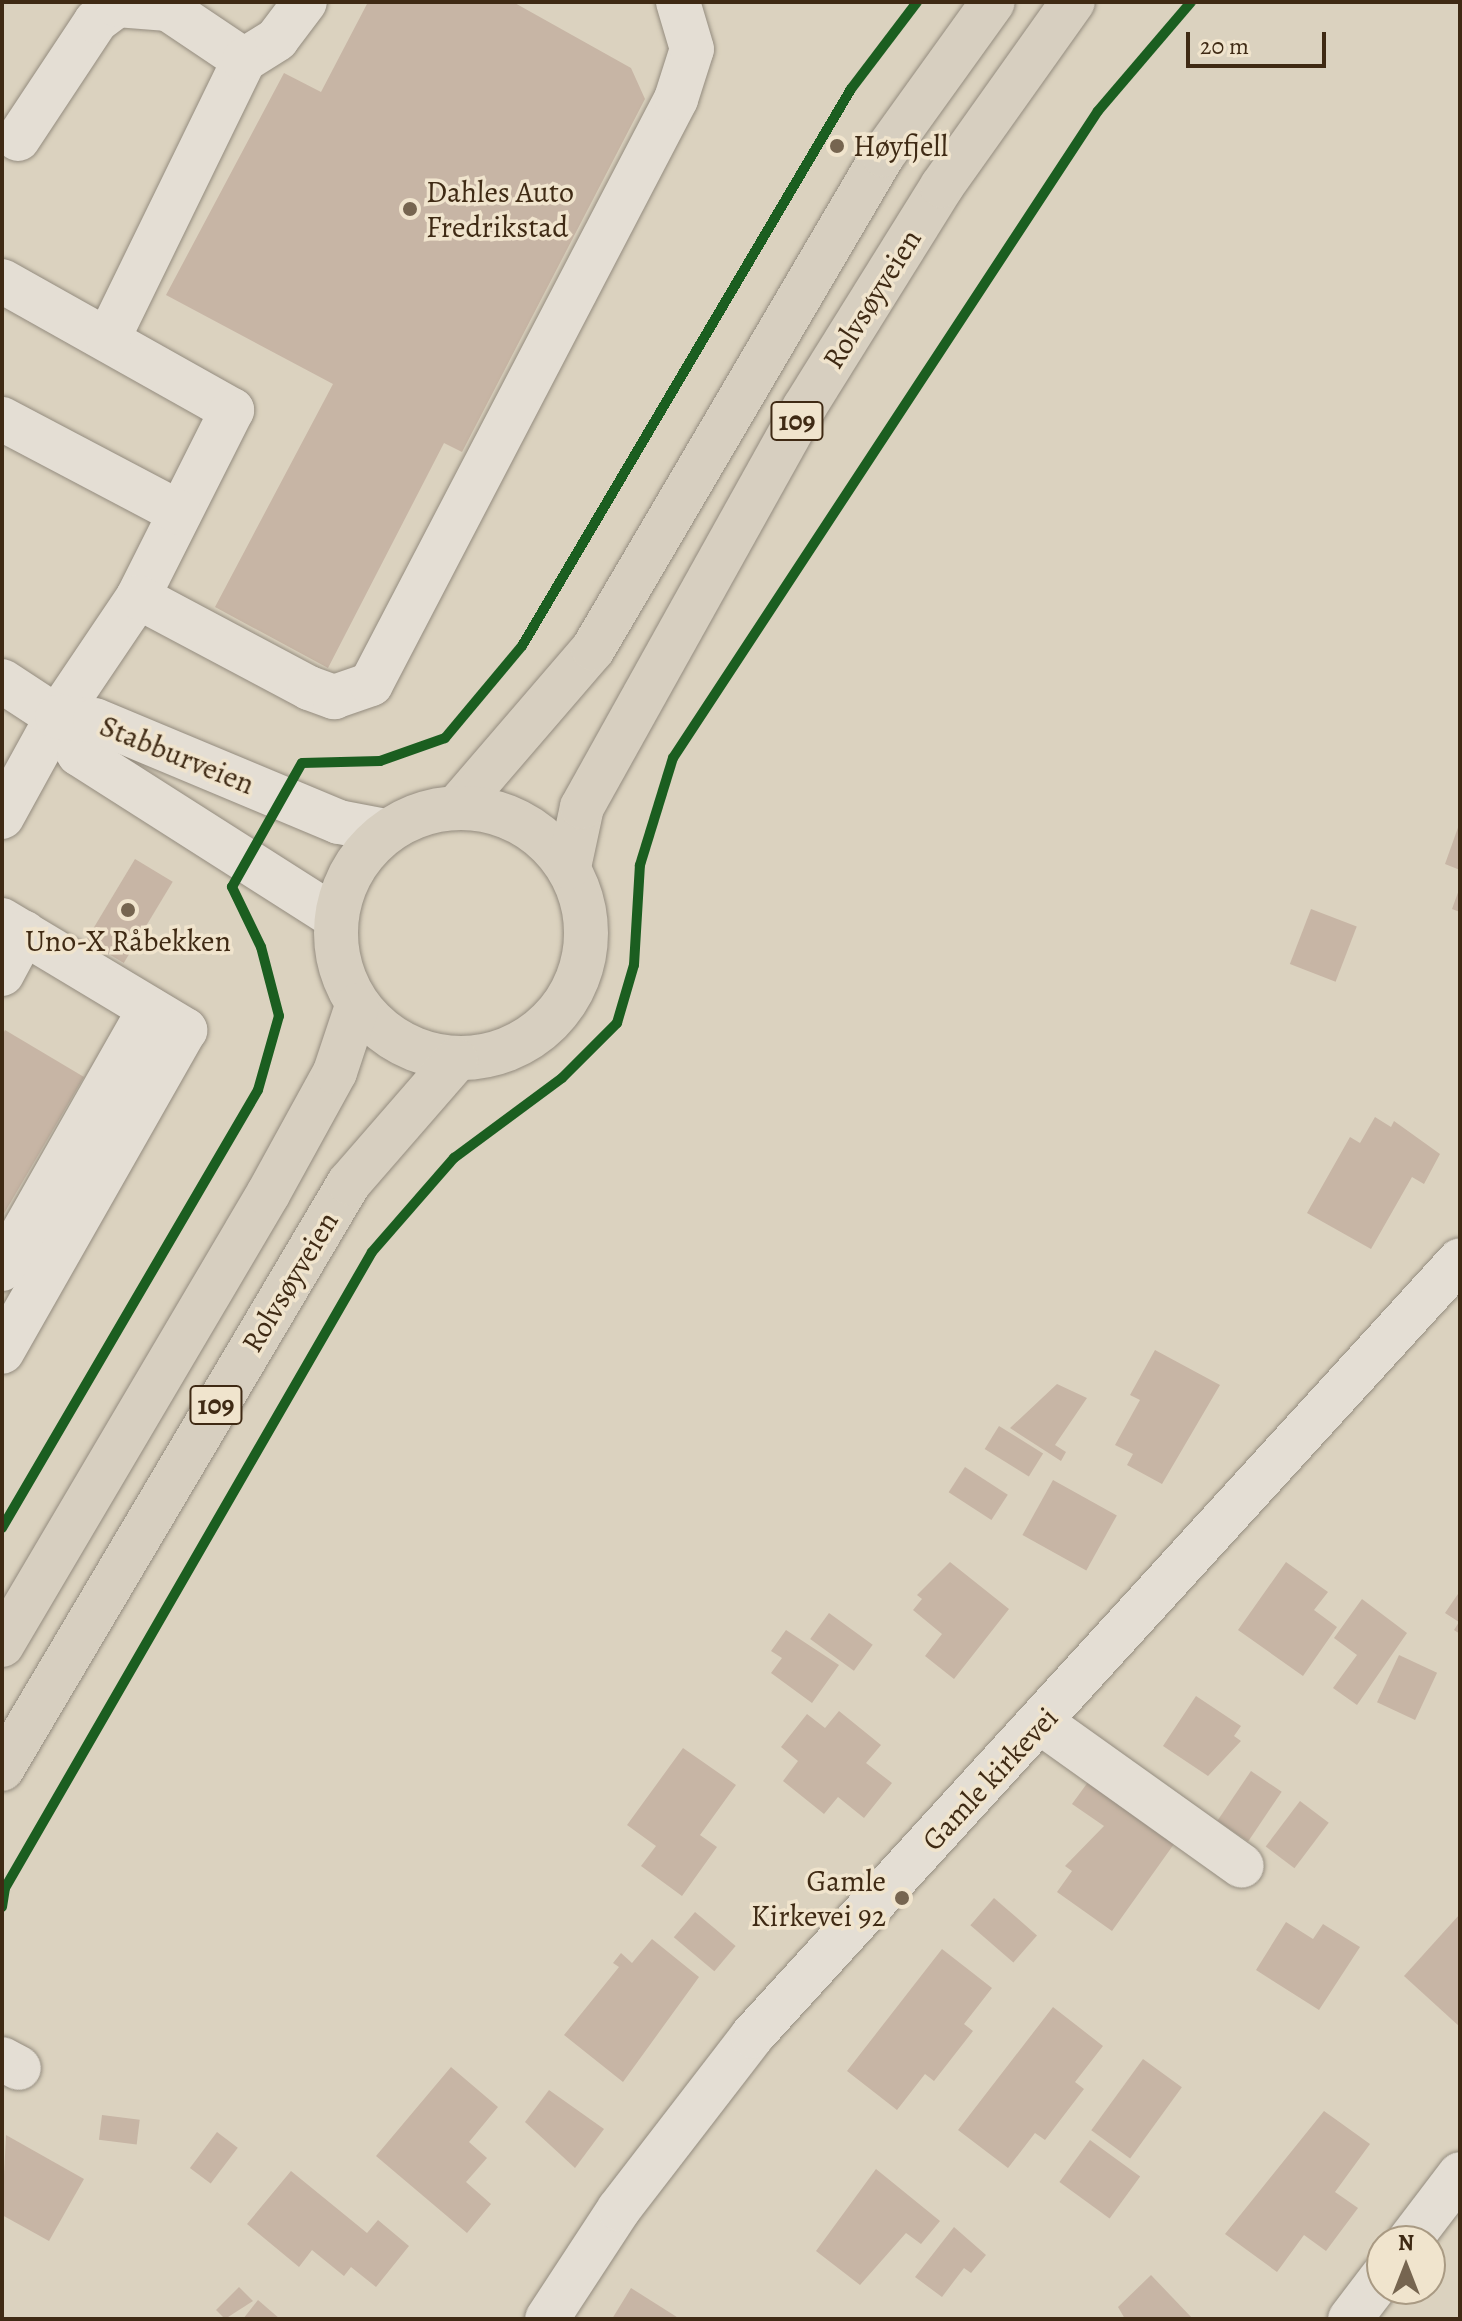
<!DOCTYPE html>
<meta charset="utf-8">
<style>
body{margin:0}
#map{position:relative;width:1462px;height:2321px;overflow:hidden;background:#dbd2bf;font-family:Alegreya,serif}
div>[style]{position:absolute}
.building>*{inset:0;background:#c7b5a5;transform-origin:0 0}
.roads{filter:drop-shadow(0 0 2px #948c7f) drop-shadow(0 0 2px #948c7f)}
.minor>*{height:44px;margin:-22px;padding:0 22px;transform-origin:22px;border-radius:22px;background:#e4ded4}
.major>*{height:44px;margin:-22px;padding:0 22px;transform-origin:22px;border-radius:22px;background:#d7cfc0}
.major>.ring{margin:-22px;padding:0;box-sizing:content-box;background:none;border:44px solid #d7cfc0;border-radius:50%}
.cycleway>*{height:10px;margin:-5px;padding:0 5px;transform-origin:5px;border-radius:5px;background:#1b5e20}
.dots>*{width:22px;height:22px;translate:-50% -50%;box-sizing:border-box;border:4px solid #f0e4cd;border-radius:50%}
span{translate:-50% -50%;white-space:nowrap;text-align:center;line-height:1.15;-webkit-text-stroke:7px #f0e4cd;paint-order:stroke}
.shield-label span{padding:2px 6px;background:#f0e4cd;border:2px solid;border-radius:6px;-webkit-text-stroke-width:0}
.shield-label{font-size:28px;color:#3f2a14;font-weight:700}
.poi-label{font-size:30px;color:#3f2a14}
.left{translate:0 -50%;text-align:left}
.right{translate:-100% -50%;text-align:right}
.street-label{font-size:30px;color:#3f2a14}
.frame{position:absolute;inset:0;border:4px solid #3f2a14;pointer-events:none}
.north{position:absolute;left:1366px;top:2225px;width:80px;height:80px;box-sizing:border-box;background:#f0e4cd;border:2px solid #a99a83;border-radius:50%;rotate:0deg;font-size:22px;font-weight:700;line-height:32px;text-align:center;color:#3f2a14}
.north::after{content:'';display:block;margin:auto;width:28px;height:36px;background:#766550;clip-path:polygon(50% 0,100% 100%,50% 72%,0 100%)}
.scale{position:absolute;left:1186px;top:32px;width:140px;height:36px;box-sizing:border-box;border:4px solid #3f2a14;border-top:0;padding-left:10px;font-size:24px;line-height:28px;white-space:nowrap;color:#3f2a14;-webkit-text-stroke:6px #f0e4cd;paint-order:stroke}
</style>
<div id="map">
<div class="building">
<div style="clip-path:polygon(368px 2px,513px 2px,631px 68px,645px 99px,462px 452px,444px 443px,328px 668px,215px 607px,333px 384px,166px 295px,284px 73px,321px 92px)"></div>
<div style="clip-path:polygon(1460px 822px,1460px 870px,1445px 864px)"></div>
<div style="left:135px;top:859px;width:44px;height:95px;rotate:31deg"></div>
<div style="clip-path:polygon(1460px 887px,1460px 912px,1452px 909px)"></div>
<div style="left:1311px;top:909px;width:49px;height:59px;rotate:21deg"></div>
<div style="clip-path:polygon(5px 1030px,84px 1077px,2px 1217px,2px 1036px)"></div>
<div style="clip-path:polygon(1375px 1117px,1391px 1127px,1394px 1121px,1440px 1154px,1424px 1184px,1412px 1177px,1371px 1249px,1307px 1213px,1350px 1137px,1360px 1143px)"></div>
<div style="clip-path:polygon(1155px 1350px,1220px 1385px,1162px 1484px,1127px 1465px,1133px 1454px,1115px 1445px,1140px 1400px,1130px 1395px)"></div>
<div style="clip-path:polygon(1057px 1384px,1087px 1398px,1055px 1445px,1066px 1452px,1061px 1461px,1010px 1428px)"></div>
<div style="left:999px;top:1426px;width:52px;height:27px;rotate:32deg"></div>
<div style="left:965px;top:1467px;width:51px;height:30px;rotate:33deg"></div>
<div style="left:1053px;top:1480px;width:73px;height:63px;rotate:29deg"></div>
<div style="clip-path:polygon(950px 1562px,1009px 1609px,954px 1679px,925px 1656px,942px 1634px,913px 1610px,922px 1599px,917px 1595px)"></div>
<div style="clip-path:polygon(1286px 1562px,1328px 1592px,1314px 1610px,1337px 1627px,1303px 1676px,1238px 1630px)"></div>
<div style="clip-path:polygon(1460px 1591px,1460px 1634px,1454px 1630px,1459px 1622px,1445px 1613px)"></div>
<div style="clip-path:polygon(1362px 1599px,1407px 1633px,1357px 1705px,1333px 1688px,1357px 1655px,1334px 1638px)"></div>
<div style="left:829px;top:1613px;width:54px;height:32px;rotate:36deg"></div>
<div style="clip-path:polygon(786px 1630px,839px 1665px,812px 1703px,771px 1673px,782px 1658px,771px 1651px)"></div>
<div style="left:1399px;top:1655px;width:42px;height:52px;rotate:25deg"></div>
<div style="clip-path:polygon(1196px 1696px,1241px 1726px,1234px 1736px,1241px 1741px,1208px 1776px,1163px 1746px)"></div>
<div style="clip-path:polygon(839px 1711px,881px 1745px,866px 1763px,892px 1783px,864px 1818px,838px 1797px,824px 1814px,783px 1781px,798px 1761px,781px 1747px,807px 1714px,825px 1728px)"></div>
<div style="clip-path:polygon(683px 1748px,736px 1785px,700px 1835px,717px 1847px,682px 1896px,641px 1866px,656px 1846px,627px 1825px)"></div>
<div style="left:1251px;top:1771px;width:37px;height:60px;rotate:34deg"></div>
<div style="clip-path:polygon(1091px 1778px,1174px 1844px,1112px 1931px,1057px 1892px,1072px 1871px,1065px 1866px,1104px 1826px,1072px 1804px)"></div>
<div style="left:1300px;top:1801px;width:36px;height:57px;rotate:37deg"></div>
<div style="left:994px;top:1898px;width:57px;height:36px;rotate:41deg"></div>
<div style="left:695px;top:1912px;width:53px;height:33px;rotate:40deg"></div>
<div style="clip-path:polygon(1460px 1914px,1460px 2027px,1404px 1976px)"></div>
<div style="clip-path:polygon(1286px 1922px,1313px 1939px,1323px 1924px,1360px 1947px,1319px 2010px,1256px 1970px)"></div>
<div style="clip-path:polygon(652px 1939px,699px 1977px,623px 2082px,564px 2035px,619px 1967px,613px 1963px,621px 1953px,632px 1963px)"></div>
<div style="clip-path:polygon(942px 1949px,992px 1988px,964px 2024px,973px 2031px,934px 2081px,925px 2074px,897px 2110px,847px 2071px)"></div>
<div style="clip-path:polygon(1053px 2007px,1103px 2046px,1075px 2082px,1084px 2089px,1045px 2140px,1035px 2133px,1008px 2168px,958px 2130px)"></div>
<div style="left:1143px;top:2059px;width:48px;height:88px;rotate:36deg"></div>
<div style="clip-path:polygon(451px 2067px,498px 2107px,469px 2142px,487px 2158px,466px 2182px,491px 2204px,467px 2233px,376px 2156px)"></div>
<div style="clip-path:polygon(549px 2090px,604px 2129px,575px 2168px,525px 2122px)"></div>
<div style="clip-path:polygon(1324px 2111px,1370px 2144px,1335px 2192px,1358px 2208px,1326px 2251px,1304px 2235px,1277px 2272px,1225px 2234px)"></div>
<div style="left:102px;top:2115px;width:38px;height:25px;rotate:7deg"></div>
<div style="left:217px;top:2132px;width:26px;height:45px;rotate:37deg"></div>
<div style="clip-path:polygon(6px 2135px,84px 2179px,49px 2241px,2px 2215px)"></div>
<div style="left:1090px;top:2140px;width:62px;height:52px;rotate:36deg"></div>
<div style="clip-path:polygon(876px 2169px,940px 2221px,921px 2244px,906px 2233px,860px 2285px,816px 2251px)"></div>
<div style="clip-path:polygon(291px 2171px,367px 2233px,378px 2220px,409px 2246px,376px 2287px,351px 2267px,344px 2276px,312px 2250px,299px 2267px,247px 2224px)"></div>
<div style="clip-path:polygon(954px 2227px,986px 2255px,971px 2273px,964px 2268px,942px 2297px,915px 2277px)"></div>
<div style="clip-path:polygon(1151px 2275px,1193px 2319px,1125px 2319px,1118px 2307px)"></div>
<div style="clip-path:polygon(239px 2287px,253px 2301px,225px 2319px,216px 2310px)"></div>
<div style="clip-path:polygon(631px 2288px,680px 2319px,612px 2319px)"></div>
<div style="clip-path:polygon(258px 2300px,280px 2319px,243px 2319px)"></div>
</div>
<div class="roads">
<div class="minor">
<div style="left:18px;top:139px;width:141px;rotate:-56.5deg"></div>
<div style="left:96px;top:21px;width:26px;rotate:-37deg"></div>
<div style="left:117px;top:5px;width:51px;rotate:4.5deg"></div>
<div style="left:168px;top:9px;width:92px;rotate:33.9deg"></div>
<div style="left:2px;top:281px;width:264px;rotate:29.3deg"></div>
<div style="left:232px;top:410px;width:209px;rotate:116.7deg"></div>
<div style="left:138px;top:597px;width:145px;rotate:124deg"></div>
<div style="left:57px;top:717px;width:114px;rotate:118.8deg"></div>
<div style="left:108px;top:339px;width:310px;rotate:-64deg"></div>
<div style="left:244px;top:60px;width:39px;rotate:-32deg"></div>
<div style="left:277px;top:39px;width:46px;rotate:-52.9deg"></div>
<div style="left:2px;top:419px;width:201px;rotate:27.8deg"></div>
<div style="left:138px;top:597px;width:194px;rotate:28deg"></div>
<div style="left:309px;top:688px;width:27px;rotate:20deg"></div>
<div style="left:334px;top:697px;width:39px;rotate:-19deg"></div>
<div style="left:371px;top:684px;width:660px;rotate:-62.46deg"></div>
<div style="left:676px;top:99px;width:52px;rotate:-72.3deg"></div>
<div style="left:692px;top:49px;width:49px;rotate:-106.6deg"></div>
<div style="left:2px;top:681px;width:66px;rotate:33.2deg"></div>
<div style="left:57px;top:717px;width:43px;rotate:59.3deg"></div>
<div style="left:79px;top:754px;width:303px;rotate:32.5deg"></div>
<div style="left:57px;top:717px;width:38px;rotate:5deg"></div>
<div style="left:95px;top:720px;width:264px;rotate:22.7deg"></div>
<div style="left:339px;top:822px;width:48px;rotate:10.8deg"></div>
<div style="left:2px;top:920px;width:214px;rotate:31deg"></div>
<div style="left:185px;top:1030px;width:370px;rotate:119.6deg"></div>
<div style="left:2px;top:974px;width:47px;rotate:-61.8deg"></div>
<div style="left:2px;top:1269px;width:299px;rotate:-60.4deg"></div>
<div style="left:1043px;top:1724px;width:244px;rotate:35.5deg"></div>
<div style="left:2px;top:2059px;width:19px;rotate:28deg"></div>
<div style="left:1409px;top:2241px;width:84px;rotate:-52.7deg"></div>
<div style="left:547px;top:2319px;width:131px;rotate:-56.8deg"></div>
<div style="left:619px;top:2209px;width:218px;rotate:-52.4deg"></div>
<div style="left:752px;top:2036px;width:1050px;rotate:-47.62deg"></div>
<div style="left:1350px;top:2319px;width:53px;rotate:-52.7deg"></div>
</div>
<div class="major">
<div style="left:457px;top:807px;width:208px;rotate:-49.3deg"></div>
<div style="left:593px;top:649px;width:573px;rotate:-59.59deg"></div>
<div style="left:883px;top:155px;width:188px;rotate:-54.3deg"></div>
<div class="ring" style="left:336px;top:808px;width:206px;height:206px"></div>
<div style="left:569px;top:867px;width:61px;rotate:-77.8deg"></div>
<div style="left:582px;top:807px;width:457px;rotate:-60.9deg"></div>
<div style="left:804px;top:408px;width:261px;rotate:-58.1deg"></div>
<div style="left:942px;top:186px;width:226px;rotate:-54.6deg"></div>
<div style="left:2px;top:1645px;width:524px;rotate:-59.47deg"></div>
<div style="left:268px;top:1194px;width:139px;rotate:-61.2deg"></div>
<div style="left:335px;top:1072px;width:70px;rotate:-71.6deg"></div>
<div style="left:2px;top:1769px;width:681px;rotate:-59.37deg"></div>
<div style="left:349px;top:1183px;width:163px;rotate:-49deg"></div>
</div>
</div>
<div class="cycleway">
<div style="left:2px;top:1528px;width:507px;rotate:-59.69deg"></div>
<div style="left:258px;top:1090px;width:77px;rotate:-74.2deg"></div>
<div style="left:279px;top:1016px;width:71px;rotate:-104.6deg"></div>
<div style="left:261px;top:947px;width:67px;rotate:-115.8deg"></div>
<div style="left:232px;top:887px;width:142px;rotate:-60.6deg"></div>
<div style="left:302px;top:763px;width:78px;rotate:-1.5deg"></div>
<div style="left:380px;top:761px;width:69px;rotate:-19.5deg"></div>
<div style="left:445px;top:738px;width:120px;rotate:-50.1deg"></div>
<div style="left:522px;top:646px;width:647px;rotate:-59.43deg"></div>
<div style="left:851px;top:89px;width:109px;rotate:-52.8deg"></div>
<div style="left:2px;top:1907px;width:19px;rotate:-81deg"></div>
<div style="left:5px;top:1888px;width:734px;rotate:-60.01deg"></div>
<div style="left:372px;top:1252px;width:125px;rotate:-48.9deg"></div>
<div style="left:454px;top:1158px;width:134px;rotate:-36.5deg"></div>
<div style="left:562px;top:1078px;width:78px;rotate:-45deg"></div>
<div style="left:617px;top:1023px;width:60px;rotate:-73.7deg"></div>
<div style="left:634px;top:965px;width:100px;rotate:-86.6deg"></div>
<div style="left:640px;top:865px;width:112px;rotate:-72.9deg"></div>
<div style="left:673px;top:758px;width:774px;rotate:-56.7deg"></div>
<div style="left:1098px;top:111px;width:143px;rotate:-49.5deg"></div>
</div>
<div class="dots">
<div style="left:837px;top:146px;background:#766550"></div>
<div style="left:410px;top:209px;background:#766550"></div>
<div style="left:128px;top:910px;background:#766550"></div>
<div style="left:902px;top:1898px;background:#766550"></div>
</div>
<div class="shield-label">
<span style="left:797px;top:421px">109</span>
<span style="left:216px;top:1405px">109</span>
</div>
<div class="poi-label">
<span class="left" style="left:853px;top:146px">Høyfjell</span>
<span class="left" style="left:426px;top:209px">Dahles Auto<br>Fredrikstad</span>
<span style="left:128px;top:941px">Uno-X Råbekken</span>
<span class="right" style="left:886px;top:1898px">Gamle<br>Kirkevei 92</span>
</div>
<div class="street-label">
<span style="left:872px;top:299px;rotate:-58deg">Rolvsøyveien</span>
<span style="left:177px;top:755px;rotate:22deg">Stabburveien</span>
<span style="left:290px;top:1282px;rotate:-59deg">Rolvsøyveien</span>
<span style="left:990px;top:1779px;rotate:-47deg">Gamle kirkevei</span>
</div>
<div class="frame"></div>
<div class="north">N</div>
<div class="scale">20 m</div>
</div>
